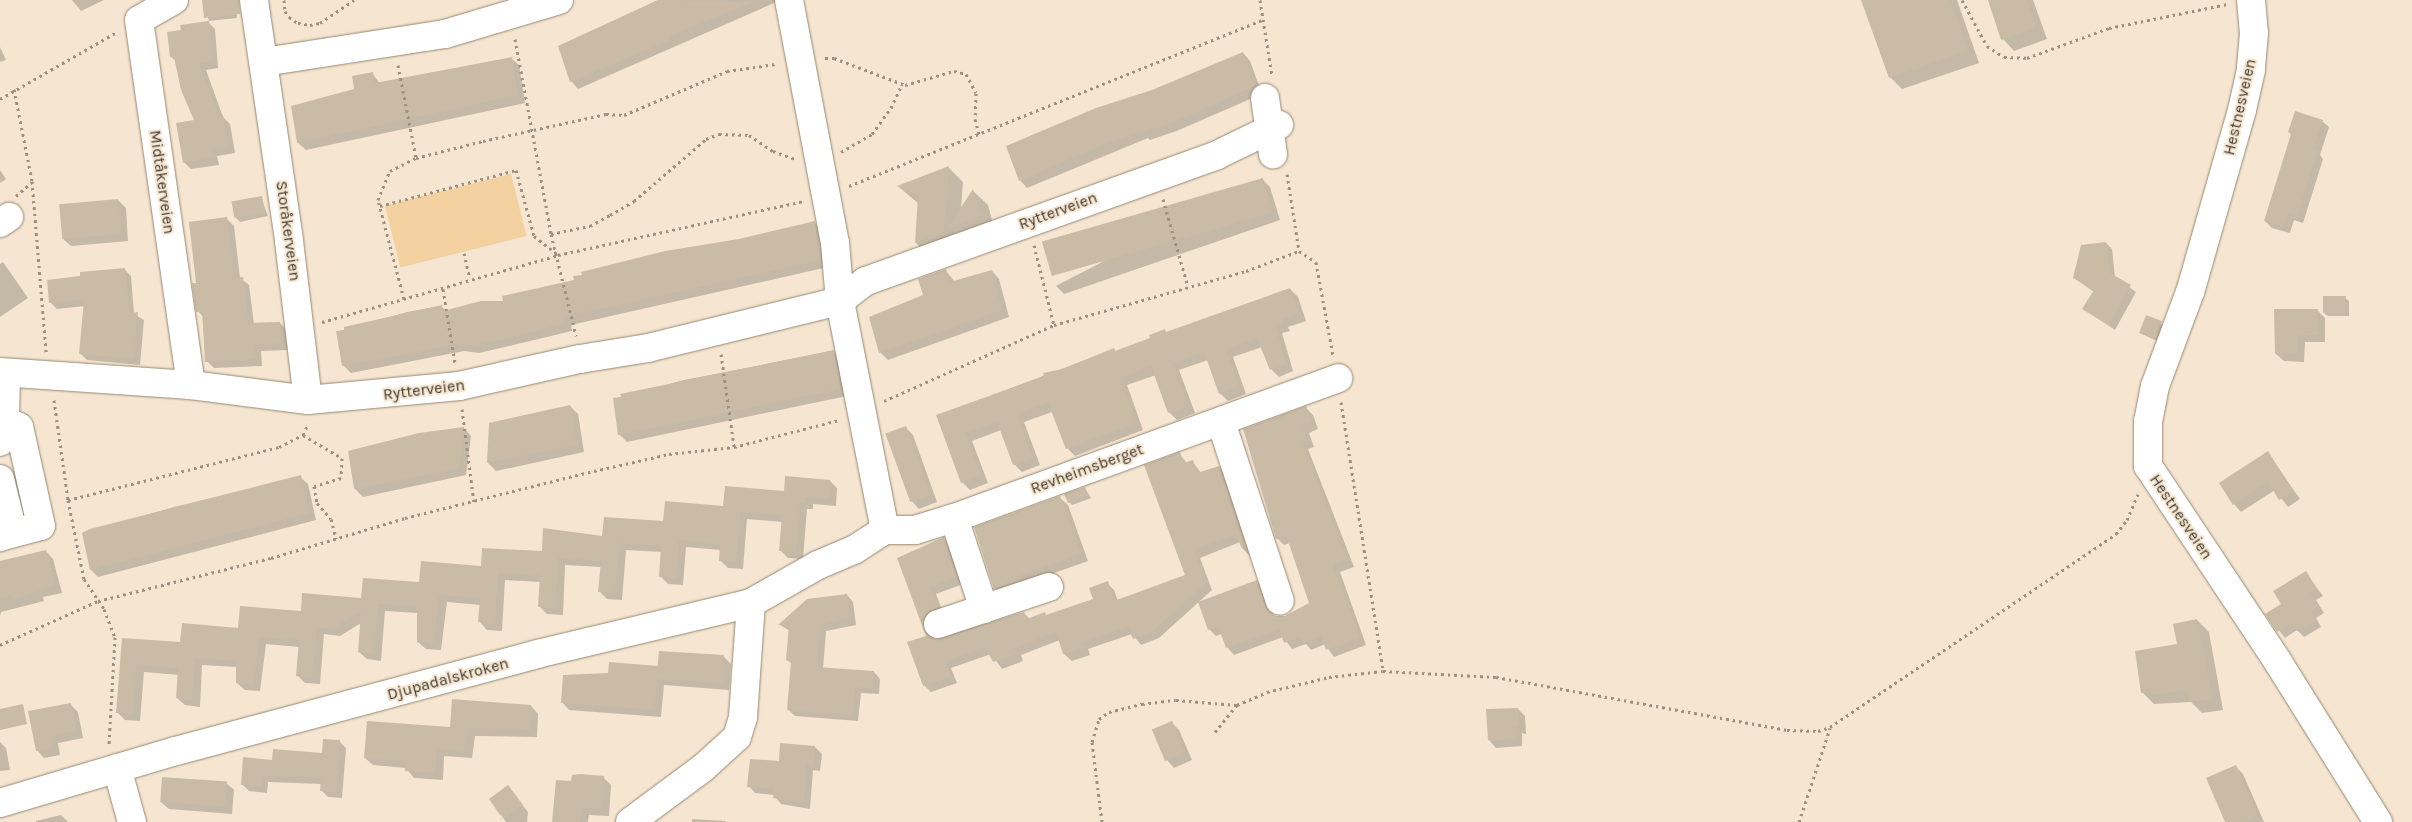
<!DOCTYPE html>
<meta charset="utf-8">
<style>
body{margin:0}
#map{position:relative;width:2412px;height:822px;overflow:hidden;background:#f6e6d1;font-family:Karla,sans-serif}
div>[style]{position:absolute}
.green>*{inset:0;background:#f3d0a0;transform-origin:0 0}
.shadow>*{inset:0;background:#0003}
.building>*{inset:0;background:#cabba6;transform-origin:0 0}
.path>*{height:3px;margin-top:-1.5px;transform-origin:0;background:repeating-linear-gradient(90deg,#9b9081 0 2.5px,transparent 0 6.5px)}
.roads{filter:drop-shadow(0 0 1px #958773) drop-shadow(0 0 1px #958773)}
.minor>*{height:28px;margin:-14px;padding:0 14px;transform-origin:14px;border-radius:14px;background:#fff}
span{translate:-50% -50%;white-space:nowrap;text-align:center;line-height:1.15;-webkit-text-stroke:4px #f6e6d1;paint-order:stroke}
.street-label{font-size:16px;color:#413b32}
</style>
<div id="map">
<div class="green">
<div style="left:511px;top:174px;width:64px;height:130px;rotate:76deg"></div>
</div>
<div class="shadow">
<div style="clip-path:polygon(72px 0,104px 0,81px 11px)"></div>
<div style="clip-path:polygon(203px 0,229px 0,236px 7px,237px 18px,209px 21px)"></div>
<div style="clip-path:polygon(658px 0,781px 0,578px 89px,571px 81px,559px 47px)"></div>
<div style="clip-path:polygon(1863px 0,1957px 0,1979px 63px,1902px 89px,1890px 77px)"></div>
<div style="clip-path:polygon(1989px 0,2033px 0,2047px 39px,2014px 51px,2003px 39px)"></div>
<div style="clip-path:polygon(208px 22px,215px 29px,218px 68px,206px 70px,223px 117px,230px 124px,235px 153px,217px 156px,219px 165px,191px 169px,184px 162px,195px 121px,177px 62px,171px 57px,182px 31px)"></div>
<div style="clip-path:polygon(0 47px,6px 60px,0 62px)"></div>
<div style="clip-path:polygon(1243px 53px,1250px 61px,1262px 94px,1179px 130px,1150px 140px,1148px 138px,1027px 188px,1020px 180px,1153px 92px)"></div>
<div style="clip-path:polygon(511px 58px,519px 65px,525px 103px,306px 150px,298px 143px,372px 73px,380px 84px)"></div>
<div style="clip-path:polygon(2322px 121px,2329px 127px,2320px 155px,2323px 159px,2303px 223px,2294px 220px,2290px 233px,2272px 228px,2265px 221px,2292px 135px,2289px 132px)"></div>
<div style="clip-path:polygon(948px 167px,963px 182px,961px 209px,973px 191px,988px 205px,995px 231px,931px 258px,916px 243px,919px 204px,899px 187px)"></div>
<div style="clip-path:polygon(0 170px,6px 179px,0 183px)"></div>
<div style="clip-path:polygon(1262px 179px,1270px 187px,1280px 220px,1064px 294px,1056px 286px)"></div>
<div style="clip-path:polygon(261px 198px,268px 216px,240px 222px,236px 218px)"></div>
<div style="clip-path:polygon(118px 200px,126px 208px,128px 241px,71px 246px,63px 239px)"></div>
<div style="clip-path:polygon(227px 219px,234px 226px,240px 278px,249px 285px,254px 324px,280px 323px,287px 330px,288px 350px,261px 351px,262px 366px,214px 368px,207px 361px,204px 318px,198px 311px,198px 284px)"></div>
<div style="clip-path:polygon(814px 222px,822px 230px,828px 267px,571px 325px,572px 331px,479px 353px,464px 351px,351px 373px,343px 365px,337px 332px,407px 312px,441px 306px,446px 311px,504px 302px)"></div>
<div style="clip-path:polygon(2106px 243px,2112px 249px,2115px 277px,2136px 292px,2115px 330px,2084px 309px,2094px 292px,2074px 278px)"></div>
<div style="clip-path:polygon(3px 262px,28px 298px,0 317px,0 264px)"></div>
<div style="clip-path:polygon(124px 269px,131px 276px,134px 314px,144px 320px,140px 365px,87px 360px,81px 354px,85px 306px,57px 309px,50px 302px)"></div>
<div style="clip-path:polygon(946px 271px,955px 282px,992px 271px,999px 279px,1009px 317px,888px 360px,880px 352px)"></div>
<div style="clip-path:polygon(1290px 289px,1298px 297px,1306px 321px,1288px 327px,1290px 331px,1282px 333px,1293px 371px,1279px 377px,1271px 369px,1262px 347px,1233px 357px,1246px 394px,1228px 401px,1220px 393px,1208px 360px,1179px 370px,1195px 413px,1177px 420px,1169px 412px,1156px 375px,1127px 385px,1143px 430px,1075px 456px,1067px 448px,1052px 412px,1024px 422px,1040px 465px,1022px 472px,1014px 464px,1001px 430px,972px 441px,988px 483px,970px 490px,962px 482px,938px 416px,1114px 349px,1116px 352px)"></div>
<div style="clip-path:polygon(2345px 298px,2349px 301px,2349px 316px,2328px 316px,2324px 313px)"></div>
<div style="clip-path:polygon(2317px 310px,2325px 318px,2325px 342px,2305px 342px,2304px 362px,2284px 361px,2276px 354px)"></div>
<div style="clip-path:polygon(2147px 316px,2165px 326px,2159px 342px,2140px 333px)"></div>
<div style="clip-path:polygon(833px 351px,841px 359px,847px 396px,627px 442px,620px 435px,614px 399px,684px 380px)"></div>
<div style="clip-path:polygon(570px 406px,578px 414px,584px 452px,496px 471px,488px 463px,491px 424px)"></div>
<div style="clip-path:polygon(1306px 408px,1313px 415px,1318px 429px,1309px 433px,1314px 447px,1308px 449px,1354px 567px,1340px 572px,1366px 645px,1334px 657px,1325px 644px,1311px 650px,1306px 644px,1292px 649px,1283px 637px,1234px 655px,1227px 647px,1222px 634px,1216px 636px,1209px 629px,1256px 581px,1264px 589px,1274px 617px,1286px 617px,1310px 603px,1290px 543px,1284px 545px,1277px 538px,1244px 430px)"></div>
<div style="clip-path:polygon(905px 427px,913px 435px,937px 502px,919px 509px,912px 501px)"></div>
<div style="clip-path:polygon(464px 428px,471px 436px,466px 475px,363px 497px,355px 489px,349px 452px)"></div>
<div style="clip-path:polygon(2268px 453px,2300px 499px,2288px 507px,2275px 490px,2241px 512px,2234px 504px)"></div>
<div style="clip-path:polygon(1179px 454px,1187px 463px,1192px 461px,1201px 473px,1219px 467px,1226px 474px,1252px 554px,1250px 556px,1243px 549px,1240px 542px,1200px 558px,1212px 590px,1159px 638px,1141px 645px,1132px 634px,1088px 649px,1090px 655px,1072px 661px,1064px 654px,1060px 640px,1021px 655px,1023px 661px,1002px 669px,991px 654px,951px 668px,957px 683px,931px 692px,924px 685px,927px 637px,899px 559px,944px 539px,951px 546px,963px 584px,936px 594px,944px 615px,930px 636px,934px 641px,1024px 613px,1030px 619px,1047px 616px,1094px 600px,1107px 583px,1114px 590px,1118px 601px,1186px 576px)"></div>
<div style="clip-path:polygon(300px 477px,308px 484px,316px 520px,98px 577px,91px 570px,83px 534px,174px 507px)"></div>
<div style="clip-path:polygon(830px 481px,837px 488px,836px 506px,813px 504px,813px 509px,807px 509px,803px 559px,788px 558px,780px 550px,783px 522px,747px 519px,743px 569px,728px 568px,720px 560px,721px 550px,686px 547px,683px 585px,668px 584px,660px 576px,662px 552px,626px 550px,622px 600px,607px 599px,600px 592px,601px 567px,565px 565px,563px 615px,547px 614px,540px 607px,541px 582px,505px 580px,502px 631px,487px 630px,480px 622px,480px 605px,447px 602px,441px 650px,426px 649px,418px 642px,418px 613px,385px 611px,381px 661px,367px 659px,359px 652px,361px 623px,340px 636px,324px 634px,320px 684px,305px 683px,297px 675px,299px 647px,266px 644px,260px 691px,245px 690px,237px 683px,237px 667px,202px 665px,200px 707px,185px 705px,177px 698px,179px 675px,144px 672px,140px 721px,125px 720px,117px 712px,123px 639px,181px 643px)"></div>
<div style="clip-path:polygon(1085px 488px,1091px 498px,1072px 505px,1069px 502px)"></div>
<div style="clip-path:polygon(1060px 498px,1068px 505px,1088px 561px,1026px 583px,1003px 596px,995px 588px)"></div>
<div style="clip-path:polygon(46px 551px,53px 559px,62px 593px,43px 597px,44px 601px,1px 612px,0 616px,0 562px)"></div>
<div style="clip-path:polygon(2306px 573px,2323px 596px,2316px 600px,2324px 613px,2316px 618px,2321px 627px,2304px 637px,2297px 630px,2285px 638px,2267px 615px,2282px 605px)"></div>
<div style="clip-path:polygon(847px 595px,853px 602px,856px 625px,826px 631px,823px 669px,874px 672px,880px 679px,879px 694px,861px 693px,858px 721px,795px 716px,788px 709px,792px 664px,787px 660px,790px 631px,780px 625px)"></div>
<div style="clip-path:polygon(2197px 620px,2209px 632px,2223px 710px,2202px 713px,2191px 702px,2154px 704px,2142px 692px)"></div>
<div style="clip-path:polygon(724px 657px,731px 664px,729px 690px,664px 685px,661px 717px,569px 710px,562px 702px,609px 675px)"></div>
<div style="clip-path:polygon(70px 704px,78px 712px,83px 738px,58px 743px,60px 755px,44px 758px,37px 750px)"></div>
<div style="clip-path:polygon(531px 706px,538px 714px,537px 737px,475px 736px,472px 758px,444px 756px,443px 780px,414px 778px,406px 768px,373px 765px,365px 758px,451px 728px)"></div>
<div style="clip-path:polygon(1518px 709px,1525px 716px,1526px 734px,1522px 733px,1522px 746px,1496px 748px,1489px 740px,1489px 710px)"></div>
<div style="clip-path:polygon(1172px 723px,1179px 730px,1192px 760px,1174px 768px,1167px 760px,1153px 730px)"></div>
<div style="clip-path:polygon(339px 741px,346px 748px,342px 798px,328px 797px,321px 790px,321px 784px,268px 782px,267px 793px,249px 791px,242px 784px,274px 761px,323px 754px)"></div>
<div style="clip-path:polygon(0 742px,6px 748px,10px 770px,0 771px)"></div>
<div style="clip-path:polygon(815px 747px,822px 754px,820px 771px,813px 770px,810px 809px,781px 804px,774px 795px,755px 793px,749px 786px,780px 763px)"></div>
<div style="clip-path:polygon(2235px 766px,2243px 774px,2264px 822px,2226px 822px)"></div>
<div style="clip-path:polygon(604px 778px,611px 785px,609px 816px,589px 815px,588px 822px,553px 822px,572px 782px)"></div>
<div style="clip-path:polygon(226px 783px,234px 790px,232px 814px,169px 809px,161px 802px)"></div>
<div style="clip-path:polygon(508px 787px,528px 812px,527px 822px,506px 822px,490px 799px)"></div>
<div style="clip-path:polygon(61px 815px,68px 822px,36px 822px,36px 821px)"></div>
<div style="clip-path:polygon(692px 819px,725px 821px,726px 822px,692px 822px)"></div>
</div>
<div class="building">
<div style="clip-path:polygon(202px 0,239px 0,240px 14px,204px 18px)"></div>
<div style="clip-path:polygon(658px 0,754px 2px,669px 36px,670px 40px,570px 82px,558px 46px)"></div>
<div style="clip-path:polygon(1861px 0,1950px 0,1968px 51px,1889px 78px)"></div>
<div style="clip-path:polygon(1988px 0,2027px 0,2036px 28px,2001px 40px)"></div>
<div style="clip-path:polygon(209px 21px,212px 61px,199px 63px,219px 116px,223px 115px,228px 146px,211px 149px,212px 158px,183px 163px,176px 123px,194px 120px,181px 90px,174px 57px,170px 57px,167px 32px,181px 30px,180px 25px)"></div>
<div style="clip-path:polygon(1243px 52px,1255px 86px,1172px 123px,1109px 142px,1019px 181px,1006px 146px,1096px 108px,1152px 90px)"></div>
<div style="clip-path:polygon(512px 57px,518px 95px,297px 143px,291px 106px,354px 89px,352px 76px,373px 72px,375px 83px)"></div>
<div style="clip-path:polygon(2295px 111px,2323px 120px,2313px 150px,2317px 151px,2297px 217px,2287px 214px,2283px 227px,2264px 221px,2291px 134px,2288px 132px)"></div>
<div style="clip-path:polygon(949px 166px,944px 232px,915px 243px,918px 196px,897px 186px)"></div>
<div style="left:1263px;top:178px;width:36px;height:230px;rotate:74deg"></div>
<div style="clip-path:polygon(973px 189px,981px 216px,947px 229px)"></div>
<div style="left:262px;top:196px;width:17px;height:31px;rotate:80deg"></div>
<div style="left:118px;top:199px;width:35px;height:59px;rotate:85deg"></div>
<div style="clip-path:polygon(227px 217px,234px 278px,243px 277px,248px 323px,280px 322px,281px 343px,254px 345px,255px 359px,205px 362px,202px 311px,196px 312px,192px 283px,196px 283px,189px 222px)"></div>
<div style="clip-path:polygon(815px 221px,821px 260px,564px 317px,565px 323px,501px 340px,470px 346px,458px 346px,457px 344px,342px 366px,336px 331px,344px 330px,344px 327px,442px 305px,443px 311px,481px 301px,503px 301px,502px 296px,574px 280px,573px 276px,582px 275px,581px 272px,665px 251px,739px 239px)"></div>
<div style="clip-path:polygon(2106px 242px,2110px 273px,2131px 285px,2108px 325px,2082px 309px,2094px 290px,2073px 278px,2081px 245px)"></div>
<div style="clip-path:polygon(125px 268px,129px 313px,138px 312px,134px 359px,79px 354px,84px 300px,49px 303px,47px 280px,80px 276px,80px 272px)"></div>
<div style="clip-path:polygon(946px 269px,950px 282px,992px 270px,1002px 310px,879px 353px,869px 317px,923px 295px,918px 279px)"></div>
<div style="clip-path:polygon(1290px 288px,1299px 313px,1281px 320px,1283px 323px,1275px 326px,1286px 364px,1270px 370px,1257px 338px,1226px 349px,1239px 387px,1219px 394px,1204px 352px,1173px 363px,1188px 406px,1168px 413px,1151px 366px,1120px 378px,1136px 423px,1066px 449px,1048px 403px,1017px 414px,1033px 458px,1013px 465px,997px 422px,965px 433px,981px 476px,961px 483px,936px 415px,1039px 378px,1044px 375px,1043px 373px,1063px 369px,1114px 348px,1115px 351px,1150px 338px,1149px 335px,1165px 329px,1166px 332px)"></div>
<div style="left:2346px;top:296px;width:17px;height:23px;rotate:90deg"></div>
<div style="clip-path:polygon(2274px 309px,2318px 309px,2318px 335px,2297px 335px,2297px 354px,2275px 354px)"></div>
<div style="left:2146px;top:315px;width:17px;height:19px;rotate:21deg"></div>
<div style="clip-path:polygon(834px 350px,840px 389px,618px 435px,613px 398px,621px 397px,620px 394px)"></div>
<div style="clip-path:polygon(570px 405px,577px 445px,487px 463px,489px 423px)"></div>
<div style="clip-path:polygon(1306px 406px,1312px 422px,1302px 425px,1307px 440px,1302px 442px,1347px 559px,1333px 565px,1360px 638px,1326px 650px,1321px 636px,1303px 643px,1300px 637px,1284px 643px,1279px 629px,1226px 648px,1218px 626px,1208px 630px,1198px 602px,1257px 580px,1265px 606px,1275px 616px,1285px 616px,1309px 603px,1286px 535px,1276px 539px,1243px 429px)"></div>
<div style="left:906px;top:426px;width:73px;height:22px;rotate:70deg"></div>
<div style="clip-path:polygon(464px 427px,459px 468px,354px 489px,348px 451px,419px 433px)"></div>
<div style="clip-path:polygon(2268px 451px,2293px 491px,2279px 500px,2268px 482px,2233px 505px,2219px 483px)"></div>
<div style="clip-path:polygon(1180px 452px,1184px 463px,1193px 460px,1197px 473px,1219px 466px,1245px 546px,1242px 549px,1236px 534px,1194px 550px,1206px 582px,1152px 632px,1133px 639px,1128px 627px,1081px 642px,1083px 648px,1063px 654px,1056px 632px,1014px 648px,1017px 654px,993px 662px,985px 647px,945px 661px,951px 676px,923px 686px,907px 642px,926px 636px,897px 558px,944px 537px,957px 577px,930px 587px,938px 608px,926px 614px,923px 628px,935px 639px,1024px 612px,1027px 619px,1045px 612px,1046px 615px,1093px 599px,1089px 588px,1108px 581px,1114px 601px,1185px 575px,1144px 465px)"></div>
<div style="clip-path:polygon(301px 475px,309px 513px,90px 570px,82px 533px,90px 529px)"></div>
<div style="clip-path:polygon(785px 476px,830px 480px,829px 499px,806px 497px,805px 502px,800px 502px,796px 552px,779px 551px,782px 515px,740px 512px,736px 562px,719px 561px,720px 544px,679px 540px,676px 578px,659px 577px,661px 546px,619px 543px,615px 593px,598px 592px,601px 561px,558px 558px,555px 608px,538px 607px,540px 575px,498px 573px,495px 624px,478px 622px,480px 598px,439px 595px,433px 643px,417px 642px,417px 606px,378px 604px,374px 654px,358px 652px,361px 611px,332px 629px,317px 627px,312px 677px,296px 676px,299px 640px,259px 637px,253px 684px,236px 683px,236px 661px,195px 658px,192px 700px,176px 698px,178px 668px,136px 665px,133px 714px,116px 713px,122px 638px,180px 642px,182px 623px,238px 628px,240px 606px,301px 611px,302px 593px,361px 598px,363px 578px,419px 582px,421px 561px,481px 566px,482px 548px,542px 551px,543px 528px,602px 536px,604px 517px,663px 521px,665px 501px,723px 506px,725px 486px,784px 491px)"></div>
<div style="clip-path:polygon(1085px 487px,1088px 495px,1068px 503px,1064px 494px)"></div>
<div style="clip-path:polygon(1060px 496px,1081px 553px,1019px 576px,1020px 579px,994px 589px,974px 527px)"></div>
<div style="clip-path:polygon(46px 550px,55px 585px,12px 600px,11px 595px,0 598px,0 561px)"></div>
<div style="clip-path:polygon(2306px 571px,2317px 589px,2310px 593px,2319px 606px,2311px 611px,2316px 620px,2297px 631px,2292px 623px,2277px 632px,2265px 614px,2281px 604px,2273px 591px)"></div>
<div style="clip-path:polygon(847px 594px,850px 618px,820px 625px,816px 667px,874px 671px,873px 688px,855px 687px,852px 715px,787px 710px,791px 661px,786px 660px,789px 625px,778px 625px,807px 599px)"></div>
<div style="clip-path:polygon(2197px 619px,2212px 699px,2189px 702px,2187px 690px,2152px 695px,2152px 692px,2141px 693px,2135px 651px,2177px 644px,2173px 624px)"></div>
<div style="clip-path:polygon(659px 651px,724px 655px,722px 683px,657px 679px,654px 710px,561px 703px,563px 675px,608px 673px,609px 662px,658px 666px,657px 672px)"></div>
<div style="clip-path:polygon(452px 699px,531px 705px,530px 730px,468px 728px,464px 751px,437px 749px,435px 773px,405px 771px,406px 761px,364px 758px,367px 721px,450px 727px)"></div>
<div style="clip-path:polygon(71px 703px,76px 731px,51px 736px,53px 747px,36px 751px,28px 711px)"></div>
<div style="clip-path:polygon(23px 704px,27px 724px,0 730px,0 709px)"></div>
<div style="clip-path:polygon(1518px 708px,1519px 727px,1515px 726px,1515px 739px,1488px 740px,1486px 709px)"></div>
<div style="left:1172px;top:721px;width:34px;height:22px;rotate:67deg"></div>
<div style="clip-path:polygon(323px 739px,340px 740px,336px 792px,320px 791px,321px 778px,286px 776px,262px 776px,261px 786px,241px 785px,243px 757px,272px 760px,273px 749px,322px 753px)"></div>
<div style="clip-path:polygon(780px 743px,815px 746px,814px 765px,806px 764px,804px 803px,773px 798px,774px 789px,747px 787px,750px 759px,779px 761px)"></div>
<div style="clip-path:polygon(2236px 765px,2258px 816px,2243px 822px,2225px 822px,2206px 778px)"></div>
<div style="clip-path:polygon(580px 774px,604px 776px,602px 809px,581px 808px,580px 822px,552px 822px,556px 780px,571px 781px,572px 775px)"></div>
<div style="left:162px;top:777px;width:65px;height:25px;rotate:4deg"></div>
<div style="clip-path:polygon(508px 785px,523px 805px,506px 817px,504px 813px,500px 815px,489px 799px)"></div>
</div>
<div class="path">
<div style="left:284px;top:0;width:11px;rotate:85deg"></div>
<div style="left:285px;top:11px;width:7px;rotate:56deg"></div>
<div style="left:289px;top:17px;width:11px;rotate:34deg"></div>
<div style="left:298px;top:23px;width:12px;rotate:9deg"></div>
<div style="left:310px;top:25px;width:10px;rotate:-11deg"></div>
<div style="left:320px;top:23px;width:41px;rotate:-34.1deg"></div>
<div style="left:1260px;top:0;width:77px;rotate:81deg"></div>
<div style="left:1962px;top:0;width:52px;rotate:61.5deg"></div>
<div style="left:1987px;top:46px;width:20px;rotate:33deg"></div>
<div style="left:2004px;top:57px;width:23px;rotate:2deg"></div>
<div style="left:2027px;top:58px;width:87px;rotate:-20.1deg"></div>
<div style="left:2109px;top:28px;width:121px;rotate:-11.4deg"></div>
<div style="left:515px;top:39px;width:198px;rotate:79.5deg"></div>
<div style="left:551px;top:234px;width:105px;rotate:76.2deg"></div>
<div style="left:825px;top:58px;width:9px"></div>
<div style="left:834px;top:58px;width:76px;rotate:20.8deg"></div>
<div style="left:905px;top:85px;width:51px;rotate:-15.9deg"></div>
<div style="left:954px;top:71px;width:12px;rotate:14deg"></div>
<div style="left:966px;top:74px;width:21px;rotate:62deg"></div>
<div style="left:976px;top:93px;width:26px;rotate:92deg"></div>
<div style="left:975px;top:119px;width:16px;rotate:75deg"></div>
<div style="left:398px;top:65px;width:95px;rotate:79deg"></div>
<div style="left:14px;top:89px;width:94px;rotate:78.9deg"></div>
<div style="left:32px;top:181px;width:172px;rotate:85.3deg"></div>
<div style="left:0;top:99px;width:135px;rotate:-29.8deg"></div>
<div style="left:841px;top:152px;width:36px;rotate:-30deg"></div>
<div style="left:872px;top:134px;width:32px;rotate:-54deg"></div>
<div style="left:891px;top:108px;width:26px;rotate:-65deg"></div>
<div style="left:1287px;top:174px;width:78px;rotate:81.1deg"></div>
<div style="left:849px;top:186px;width:447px;rotate:-21.9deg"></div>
<div style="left:16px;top:196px;width:21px;rotate:-41deg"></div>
<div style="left:1163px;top:199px;width:91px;rotate:74.1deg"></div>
<div style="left:380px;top:206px;width:141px;rotate:-14.8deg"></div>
<div style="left:516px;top:170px;width:68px;rotate:74.7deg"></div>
<div style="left:534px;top:236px;width:29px;rotate:38deg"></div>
<div style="left:551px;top:234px;width:40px;rotate:-12deg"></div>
<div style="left:590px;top:226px;width:23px;rotate:-29deg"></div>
<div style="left:610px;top:215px;width:28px;rotate:-30deg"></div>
<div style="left:634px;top:201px;width:95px;rotate:-40.7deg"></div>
<div style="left:706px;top:139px;width:14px;rotate:-21deg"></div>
<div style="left:719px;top:134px;width:30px;rotate:2deg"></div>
<div style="left:749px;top:135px;width:29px;rotate:34deg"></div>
<div style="left:773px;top:151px;width:23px;rotate:20deg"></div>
<div style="left:1034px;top:245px;width:82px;rotate:76deg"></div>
<div style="left:464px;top:253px;width:26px;rotate:77deg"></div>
<div style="left:443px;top:289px;width:75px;rotate:80.8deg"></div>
<div style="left:404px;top:299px;width:102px;rotate:-104.7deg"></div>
<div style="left:378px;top:200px;width:31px;rotate:-68deg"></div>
<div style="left:390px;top:171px;width:29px;rotate:-27deg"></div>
<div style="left:416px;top:158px;width:69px;rotate:-14.2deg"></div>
<div style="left:483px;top:141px;width:126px;rotate:-12.4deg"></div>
<div style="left:606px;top:114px;width:18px;rotate:3deg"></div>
<div style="left:624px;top:115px;width:112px;rotate:-23.1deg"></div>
<div style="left:727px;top:71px;width:49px;rotate:-8.1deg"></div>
<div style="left:322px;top:322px;width:245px;rotate:-15.8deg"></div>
<div style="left:558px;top:255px;width:251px;rotate:-12.4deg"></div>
<div style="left:721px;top:354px;width:94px;rotate:82deg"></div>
<div style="left:54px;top:400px;width:101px;rotate:82deg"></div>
<div style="left:68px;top:500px;width:81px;rotate:78.6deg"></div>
<div style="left:84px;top:579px;width:36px;rotate:56deg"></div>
<div style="left:104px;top:609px;width:30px;rotate:69deg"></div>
<div style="left:115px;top:637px;width:108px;rotate:93.2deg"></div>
<div style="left:884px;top:401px;width:186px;rotate:-24.1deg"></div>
<div style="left:1054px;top:325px;width:199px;rotate:-15.7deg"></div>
<div style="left:1246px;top:271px;width:57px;rotate:-20.7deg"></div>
<div style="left:1299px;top:251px;width:20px;rotate:33deg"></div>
<div style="left:1316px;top:262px;width:96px;rotate:79.7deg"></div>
<div style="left:1341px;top:402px;width:272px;rotate:81.1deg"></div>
<div style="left:462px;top:409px;width:95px;rotate:82.7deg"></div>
<div style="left:303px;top:435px;width:45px;rotate:30.5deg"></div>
<div style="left:342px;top:458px;width:20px;rotate:93deg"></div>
<div style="left:341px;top:478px;width:28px;rotate:163deg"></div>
<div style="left:314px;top:486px;width:17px;rotate:80deg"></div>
<div style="left:317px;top:503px;width:21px;rotate:49deg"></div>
<div style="left:331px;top:519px;width:20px;rotate:75deg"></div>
<div style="left:68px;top:500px;width:218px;rotate:-14.1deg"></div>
<div style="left:279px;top:447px;width:27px;rotate:-27deg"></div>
<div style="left:303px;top:435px;width:12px;rotate:-66deg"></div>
<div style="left:0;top:645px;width:107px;rotate:-24.2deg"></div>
<div style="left:98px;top:601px;width:178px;rotate:-14deg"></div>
<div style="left:271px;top:558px;width:140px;rotate:-16.6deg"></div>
<div style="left:405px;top:518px;width:195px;rotate:-14deg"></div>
<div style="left:594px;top:471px;width:77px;rotate:-12.8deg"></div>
<div style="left:669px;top:454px;width:65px;rotate:-6.1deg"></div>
<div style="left:734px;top:447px;width:108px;rotate:-14.4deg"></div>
<div style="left:1215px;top:732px;width:35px;rotate:-51deg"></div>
<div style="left:1237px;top:705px;width:33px;rotate:-23deg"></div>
<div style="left:1267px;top:692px;width:64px;rotate:-13.6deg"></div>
<div style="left:1329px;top:677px;width:54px;rotate:-6.3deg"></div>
<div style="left:1383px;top:671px;width:113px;rotate:3deg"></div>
<div style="left:1496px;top:677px;width:296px;rotate:10.3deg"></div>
<div style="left:1787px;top:730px;width:31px;rotate:2deg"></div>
<div style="left:1818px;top:731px;width:13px;rotate:-18deg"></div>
<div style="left:1830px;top:727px;width:345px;rotate:-34deg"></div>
<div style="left:2116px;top:534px;width:18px;rotate:-52deg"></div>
<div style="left:2127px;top:520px;width:28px;rotate:-67deg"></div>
<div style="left:1102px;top:822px;width:81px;rotate:-97.1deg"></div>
<div style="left:1092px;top:742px;width:24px;rotate:-73deg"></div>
<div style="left:1099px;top:719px;width:12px;rotate:-35deg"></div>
<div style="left:1109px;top:712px;width:34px;rotate:-14deg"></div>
<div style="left:1142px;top:704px;width:34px;rotate:-7deg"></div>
<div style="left:1176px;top:700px;width:61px;rotate:4.7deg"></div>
<div style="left:1799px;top:822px;width:99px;rotate:-71.7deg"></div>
</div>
<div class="roads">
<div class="minor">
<div style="left:174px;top:0;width:40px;rotate:150.3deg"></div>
<div style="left:139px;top:20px;width:369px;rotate:81.9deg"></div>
<div style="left:254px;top:0;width:244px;rotate:81.7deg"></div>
<div style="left:289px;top:241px;width:160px;rotate:83.2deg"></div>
<div style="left:789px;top:0;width:247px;rotate:79.3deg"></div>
<div style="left:835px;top:243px;width:58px;rotate:85.1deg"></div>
<div style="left:840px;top:301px;width:233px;rotate:78.9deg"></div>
<div style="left:2251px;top:0;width:33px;rotate:85deg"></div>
<div style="left:2254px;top:33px;width:37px;rotate:95deg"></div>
<div style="left:2251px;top:70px;width:41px;rotate:102.7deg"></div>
<div style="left:2242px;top:110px;width:189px;rotate:105.9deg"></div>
<div style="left:2190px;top:292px;width:100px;rotate:110.4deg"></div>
<div style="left:2155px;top:386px;width:36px;rotate:101deg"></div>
<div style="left:2148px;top:421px;width:45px;rotate:90deg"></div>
<div style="left:2148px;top:466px;width:235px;rotate:56.4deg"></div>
<div style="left:2278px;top:662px;width:189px;rotate:58deg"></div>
<div style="left:264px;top:62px;width:183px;rotate:-8.8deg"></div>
<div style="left:445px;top:34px;width:119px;rotate:-16.6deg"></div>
<div style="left:1265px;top:98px;width:57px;rotate:81.9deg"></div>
<div style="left:0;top:223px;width:11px;rotate:-34deg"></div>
<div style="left:0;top:372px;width:191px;rotate:3.9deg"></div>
<div style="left:191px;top:385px;width:118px;rotate:7.3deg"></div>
<div style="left:308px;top:400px;width:152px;rotate:-5.3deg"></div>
<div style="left:459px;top:386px;width:124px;rotate:-12.6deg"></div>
<div style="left:580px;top:359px;width:69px;rotate:-9.2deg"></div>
<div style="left:648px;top:348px;width:198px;rotate:-13.8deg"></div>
<div style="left:840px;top:301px;width:33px;rotate:-38deg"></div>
<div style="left:866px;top:281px;width:373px;rotate:-19.7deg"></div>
<div style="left:1217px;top:155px;width:69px;rotate:-25.8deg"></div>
<div style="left:1221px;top:422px;width:188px;rotate:71.8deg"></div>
<div style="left:0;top:442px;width:22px;rotate:-77deg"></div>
<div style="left:5px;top:421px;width:48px;rotate:-88.8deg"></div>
<div style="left:0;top:479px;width:42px;rotate:76.3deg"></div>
<div style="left:10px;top:520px;width:20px;rotate:120deg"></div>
<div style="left:954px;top:518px;width:96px;rotate:71.8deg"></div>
<div style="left:885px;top:530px;width:30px"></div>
<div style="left:915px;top:530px;width:41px;rotate:-17.1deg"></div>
<div style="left:954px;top:518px;width:409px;rotate:-20deg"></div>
<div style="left:3px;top:536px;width:39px;rotate:-15deg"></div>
<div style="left:41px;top:526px;width:101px;rotate:-102.5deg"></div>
<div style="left:19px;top:427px;width:15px;rotate:-157deg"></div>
<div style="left:938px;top:624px;width:117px;rotate:-18.4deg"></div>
<div style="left:117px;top:768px;width:56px;rotate:74.5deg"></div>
<div style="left:0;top:803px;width:184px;rotate:-16.5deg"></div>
<div style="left:176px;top:751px;width:374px;rotate:-15deg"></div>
<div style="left:537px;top:654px;width:220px;rotate:-13.4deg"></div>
<div style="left:751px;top:603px;width:77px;rotate:-29.6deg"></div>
<div style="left:818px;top:565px;width:39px;rotate:-23deg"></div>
<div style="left:854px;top:550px;width:37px;rotate:-33deg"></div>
<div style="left:630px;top:822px;width:91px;rotate:-36.5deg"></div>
<div style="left:703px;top:768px;width:46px;rotate:-42.4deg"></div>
<div style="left:737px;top:737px;width:21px;rotate:-73deg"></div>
<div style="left:743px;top:717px;width:114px;rotate:-86deg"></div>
</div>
</div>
<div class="street-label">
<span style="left:2240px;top:107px;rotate:-77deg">Hestnesveien</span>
<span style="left:162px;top:182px;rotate:82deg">Midtåkerveien</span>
<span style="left:1058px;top:211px;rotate:-20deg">Rytterveien</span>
<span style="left:288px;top:231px;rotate:82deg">Storåkerveien</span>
<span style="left:424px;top:390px;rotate:-7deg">Rytterveien</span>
<span style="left:1087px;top:469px;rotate:-20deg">Revheimsberget</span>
<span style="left:2181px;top:517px;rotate:56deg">Hestnesveien</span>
<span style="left:448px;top:679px;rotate:-15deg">Djupadalskroken</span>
</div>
</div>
